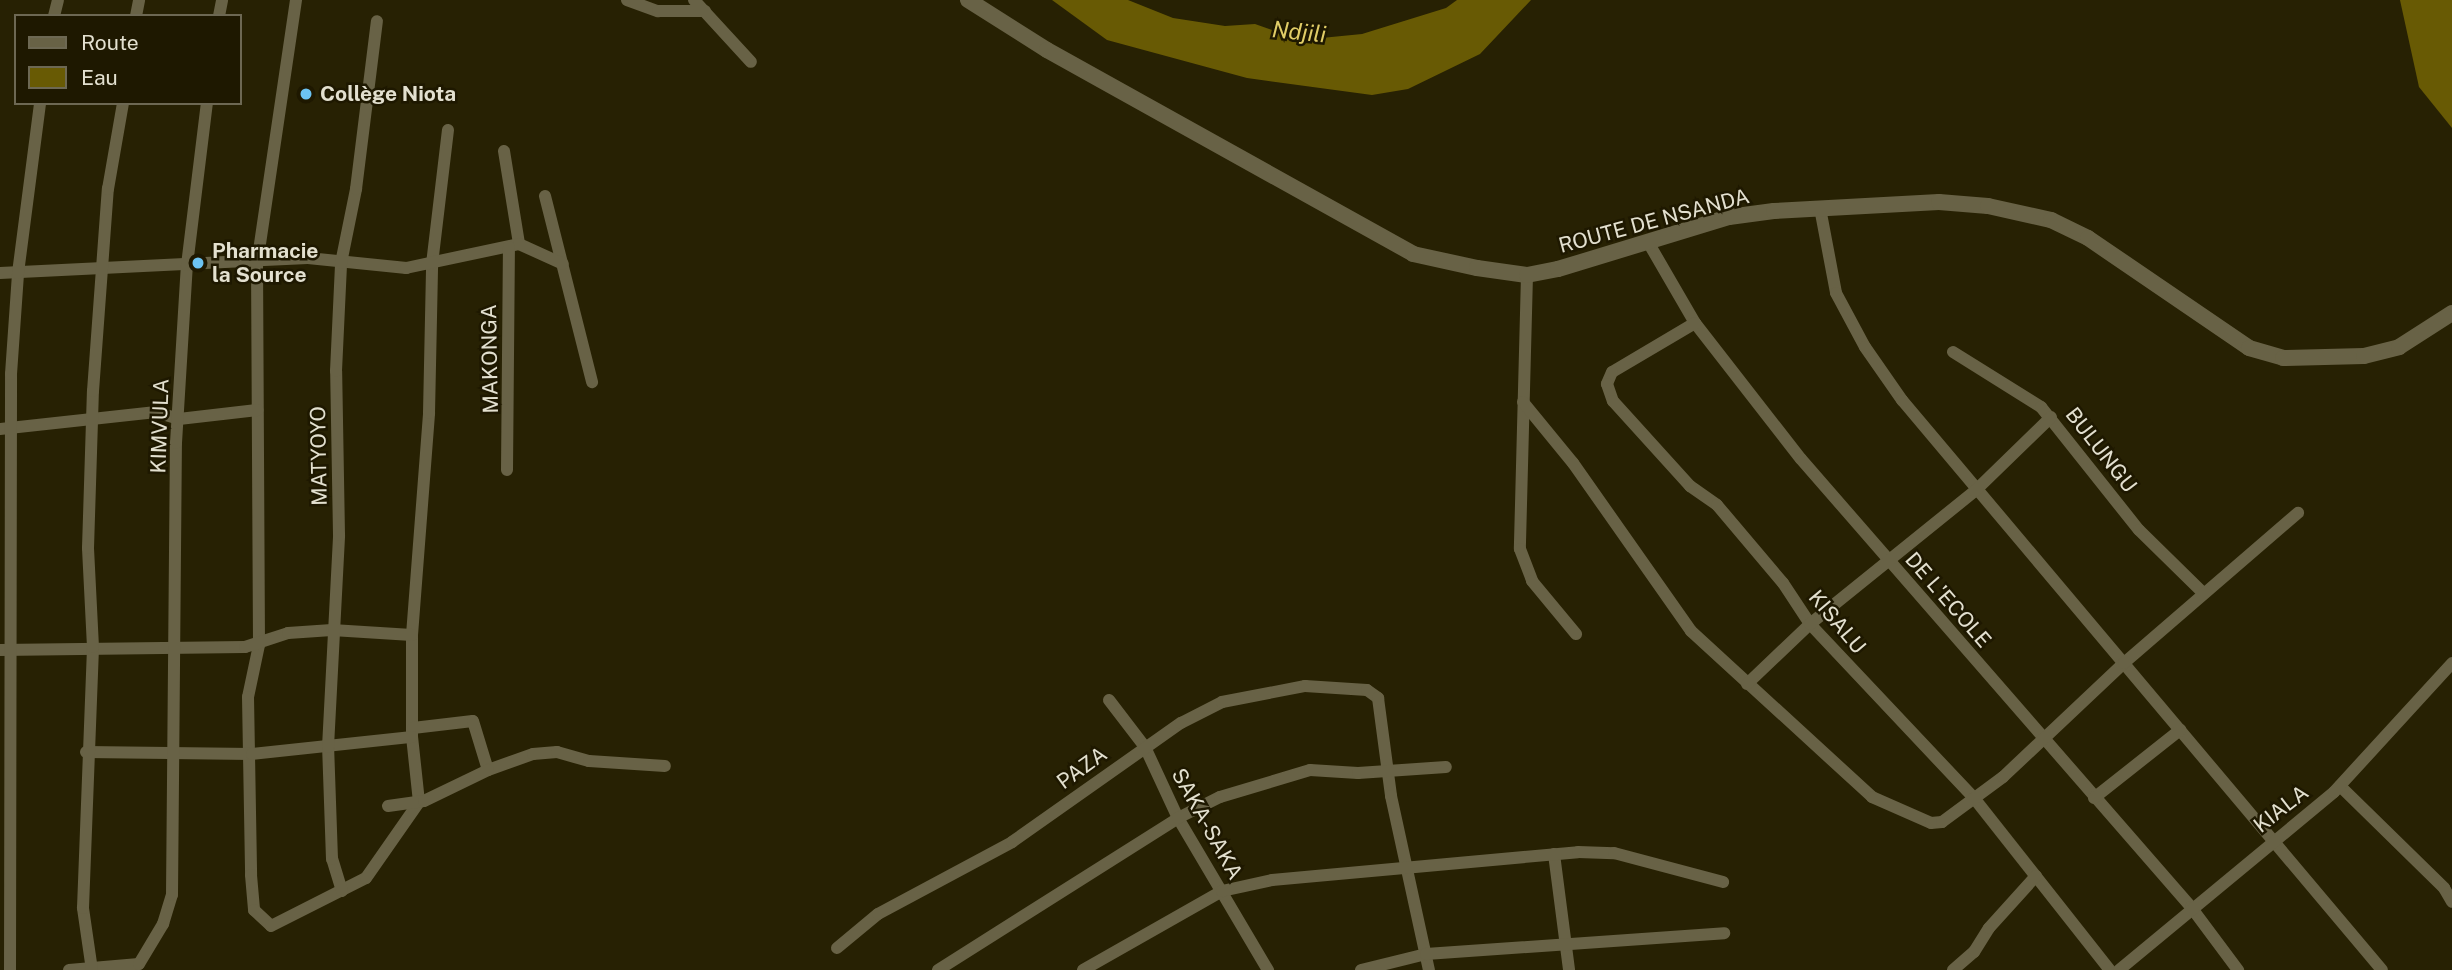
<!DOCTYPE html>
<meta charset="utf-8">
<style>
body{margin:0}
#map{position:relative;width:2452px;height:970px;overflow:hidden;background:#272103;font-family:"Public Sans",sans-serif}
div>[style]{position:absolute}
.water>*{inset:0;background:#685a04}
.minor>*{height:12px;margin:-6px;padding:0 6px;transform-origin:6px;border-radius:6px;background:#686246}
.tertiary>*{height:16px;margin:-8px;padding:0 8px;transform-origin:8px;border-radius:8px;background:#686246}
.dots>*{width:19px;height:19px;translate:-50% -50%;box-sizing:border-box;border:4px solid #1e1800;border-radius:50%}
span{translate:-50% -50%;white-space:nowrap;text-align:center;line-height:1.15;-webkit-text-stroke:5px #1e1800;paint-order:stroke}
.poi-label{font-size:21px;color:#e3e0cf;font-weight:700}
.left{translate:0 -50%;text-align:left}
.street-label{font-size:21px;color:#e3e0cf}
.water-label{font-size:23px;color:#e1cd67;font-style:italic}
.legend{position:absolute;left:14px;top:14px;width:228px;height:91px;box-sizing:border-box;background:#1e1800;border:2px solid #6d6853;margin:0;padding:9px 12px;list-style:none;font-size:21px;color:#e3e0cf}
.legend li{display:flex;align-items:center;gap:14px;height:35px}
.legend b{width:35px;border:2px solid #6d6853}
</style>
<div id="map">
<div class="water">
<div style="clip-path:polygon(1052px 0,1128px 0,1173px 18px,1225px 26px,1255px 24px,1301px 40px,1362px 34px,1446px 8px,1457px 0,1531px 0,1480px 54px,1408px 89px,1372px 95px,1247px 78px,1107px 40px)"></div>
<div style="clip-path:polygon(2400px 0,2452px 0,2452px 128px,2419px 87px)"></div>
</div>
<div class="minor">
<div style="left:296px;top:0;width:266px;rotate:98.4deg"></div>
<div style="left:257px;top:263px;width:382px;rotate:89.7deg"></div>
<div style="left:259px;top:645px;width:53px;rotate:101.9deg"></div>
<div style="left:248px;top:697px;width:178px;rotate:89deg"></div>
<div style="left:251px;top:875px;width:35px;rotate:85deg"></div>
<div style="left:254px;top:910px;width:23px;rotate:43deg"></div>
<div style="left:271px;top:926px;width:106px;rotate:-26.8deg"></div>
<div style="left:366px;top:878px;width:93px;rotate:-55.1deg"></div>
<div style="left:419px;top:802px;width:65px;rotate:-96.1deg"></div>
<div style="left:412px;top:737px;width:102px;rotate:-90deg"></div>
<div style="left:412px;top:635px;width:223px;rotate:-85.6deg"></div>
<div style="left:429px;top:413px;width:149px;rotate:-88.8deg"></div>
<div style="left:432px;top:264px;width:135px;rotate:-83.2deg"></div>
<div style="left:627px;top:0;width:33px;rotate:20deg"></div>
<div style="left:658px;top:11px;width:47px"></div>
<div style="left:694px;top:0;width:84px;rotate:47.4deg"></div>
<div style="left:54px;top:16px;width:16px;rotate:-76deg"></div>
<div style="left:136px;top:16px;width:16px;rotate:-79deg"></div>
<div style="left:219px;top:16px;width:16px;rotate:-79deg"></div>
<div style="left:504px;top:151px;width:94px;rotate:80.8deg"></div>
<div style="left:545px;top:196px;width:192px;rotate:75.8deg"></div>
<div style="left:1820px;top:208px;width:86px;rotate:79.3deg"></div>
<div style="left:1836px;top:293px;width:61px;rotate:61.8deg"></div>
<div style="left:1865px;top:347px;width:65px;rotate:55.1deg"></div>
<div style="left:1902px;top:400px;width:745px;rotate:49.9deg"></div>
<div style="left:1648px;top:242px;width:94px;rotate:59.9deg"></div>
<div style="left:1695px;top:323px;width:172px;rotate:52.1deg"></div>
<div style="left:1801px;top:459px;width:594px;rotate:48.96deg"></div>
<div style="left:2191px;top:907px;width:79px;rotate:53.3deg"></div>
<div style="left:0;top:273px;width:308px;rotate:-2.8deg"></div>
<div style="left:308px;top:258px;width:99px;rotate:5.8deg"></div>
<div style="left:406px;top:268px;width:116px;rotate:-12deg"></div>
<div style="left:519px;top:244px;width:48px;rotate:24.4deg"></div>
<div style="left:1527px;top:275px;width:274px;rotate:91.5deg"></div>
<div style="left:1520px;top:549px;width:34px;rotate:69deg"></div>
<div style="left:1532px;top:581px;width:69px;rotate:50.3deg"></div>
<div style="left:1695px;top:323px;width:96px;rotate:149.4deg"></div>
<div style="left:1612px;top:372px;width:13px;rotate:113deg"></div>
<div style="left:1607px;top:384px;width:18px;rotate:71deg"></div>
<div style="left:1613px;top:401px;width:115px;rotate:47.8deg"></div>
<div style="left:1690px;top:486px;width:33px;rotate:35deg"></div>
<div style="left:1717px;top:505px;width:102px;rotate:49.8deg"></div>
<div style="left:1783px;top:583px;width:49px;rotate:56.6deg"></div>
<div style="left:1810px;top:624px;width:239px;rotate:46.7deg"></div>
<div style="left:1974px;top:798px;width:219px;rotate:51.7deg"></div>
<div style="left:1953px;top:352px;width:104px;rotate:32deg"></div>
<div style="left:2041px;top:407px;width:157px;rotate:51.5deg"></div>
<div style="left:2139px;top:530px;width:90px;rotate:44.5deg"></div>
<div style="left:1523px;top:402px;width:79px;rotate:50.7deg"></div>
<div style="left:1573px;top:463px;width:205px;rotate:54.9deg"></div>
<div style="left:1691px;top:631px;width:246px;rotate:42.5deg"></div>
<div style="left:1872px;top:797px;width:64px;rotate:23.8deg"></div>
<div style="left:1931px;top:823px;width:11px;rotate:-5deg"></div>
<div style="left:1942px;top:822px;width:76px;rotate:-36.4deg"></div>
<div style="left:2003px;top:777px;width:166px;rotate:-43.3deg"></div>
<div style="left:2124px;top:663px;width:230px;rotate:-40.8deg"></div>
<div style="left:0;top:429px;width:157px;rotate:-6.2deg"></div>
<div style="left:156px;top:412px;width:24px;rotate:17deg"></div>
<div style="left:179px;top:419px;width:79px;rotate:-6.6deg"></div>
<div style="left:507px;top:470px;width:223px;rotate:-89.5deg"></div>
<div style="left:0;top:650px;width:245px;rotate:-0.7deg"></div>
<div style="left:245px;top:647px;width:45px;rotate:-18deg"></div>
<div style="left:288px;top:633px;width:44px;rotate:-3.9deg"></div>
<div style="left:332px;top:630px;width:80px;rotate:3.6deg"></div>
<div style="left:1747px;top:684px;width:87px;rotate:-43.6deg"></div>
<div style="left:1810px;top:624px;width:212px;rotate:-38.9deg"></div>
<div style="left:1975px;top:491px;width:106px;rotate:-44.2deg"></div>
<div style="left:1109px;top:700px;width:59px;rotate:52.5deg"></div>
<div style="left:1145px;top:747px;width:78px;rotate:65.1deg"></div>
<div style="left:1178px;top:818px;width:177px;rotate:59.4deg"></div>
<div style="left:413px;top:728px;width:60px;rotate:-6.7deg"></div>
<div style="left:473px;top:721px;width:51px;rotate:73deg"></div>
<div style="left:488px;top:770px;width:48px;rotate:-19.6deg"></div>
<div style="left:533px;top:754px;width:24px;rotate:-5deg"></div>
<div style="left:557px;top:752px;width:33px;rotate:16deg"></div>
<div style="left:589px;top:761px;width:76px;rotate:3.8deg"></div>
<div style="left:86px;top:752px;width:166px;rotate:0.7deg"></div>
<div style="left:252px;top:754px;width:161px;rotate:-6.1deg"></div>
<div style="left:2340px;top:786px;width:146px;rotate:44.4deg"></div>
<div style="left:2444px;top:888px;width:16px;rotate:60deg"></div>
<div style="left:2094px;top:798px;width:110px;rotate:-38.3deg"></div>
<div style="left:388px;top:806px;width:36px;rotate:-8deg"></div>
<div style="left:424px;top:801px;width:71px;rotate:-25.8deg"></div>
<div style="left:1554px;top:854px;width:117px;rotate:82.6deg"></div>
<div style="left:342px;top:891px;width:34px;rotate:-107deg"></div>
<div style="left:332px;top:859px;width:112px;rotate:-92deg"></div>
<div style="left:328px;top:747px;width:212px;rotate:-87deg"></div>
<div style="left:339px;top:535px;width:164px;rotate:-91deg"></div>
<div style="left:336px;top:371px;width:108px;rotate:-87.3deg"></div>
<div style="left:341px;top:263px;width:76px;rotate:-78.5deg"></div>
<div style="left:356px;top:189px;width:169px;rotate:-82.9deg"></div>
<div style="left:837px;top:948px;width:53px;rotate:-39.7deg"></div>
<div style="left:878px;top:914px;width:152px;rotate:-28.2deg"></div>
<div style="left:1012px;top:842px;width:207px;rotate:-35.2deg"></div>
<div style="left:1181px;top:723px;width:46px;rotate:-27.1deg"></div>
<div style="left:1222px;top:702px;width:85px;rotate:-10.9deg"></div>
<div style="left:1305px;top:686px;width:62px;rotate:3.7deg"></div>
<div style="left:1367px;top:690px;width:14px;rotate:36deg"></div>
<div style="left:1378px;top:698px;width:99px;rotate:82.4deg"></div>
<div style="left:1391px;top:796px;width:178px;rotate:77.7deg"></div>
<div style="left:10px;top:970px;width:596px;rotate:-89.9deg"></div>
<div style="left:11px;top:374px;width:101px;rotate:-86deg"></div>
<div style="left:18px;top:273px;width:171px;rotate:-82.6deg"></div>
<div style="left:69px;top:970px;width:70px;rotate:-4.9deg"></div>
<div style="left:139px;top:964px;width:47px;rotate:-59deg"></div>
<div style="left:163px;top:924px;width:30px;rotate:-73deg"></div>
<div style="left:172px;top:895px;width:452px;rotate:-89.5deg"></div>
<div style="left:176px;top:443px;width:178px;rotate:-86.5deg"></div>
<div style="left:187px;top:265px;width:163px;rotate:-83deg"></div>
<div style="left:92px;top:970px;width:63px;rotate:-98.3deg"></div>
<div style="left:83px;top:908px;width:261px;rotate:-87.8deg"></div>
<div style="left:93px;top:647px;width:99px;rotate:-92.9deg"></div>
<div style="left:88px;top:548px;width:157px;rotate:-88.2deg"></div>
<div style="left:93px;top:391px;width:203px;rotate:-85.8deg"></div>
<div style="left:108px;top:189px;width:87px;rotate:-80.1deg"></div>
<div style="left:938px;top:970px;width:284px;rotate:-32.3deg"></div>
<div style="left:1178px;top:818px;width:47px;rotate:-26.6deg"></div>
<div style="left:1220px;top:797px;width:94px;rotate:-16.7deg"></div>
<div style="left:1310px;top:770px;width:48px;rotate:3.6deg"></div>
<div style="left:1358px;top:773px;width:88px;rotate:-3.9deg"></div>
<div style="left:1083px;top:970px;width:160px;rotate:-29.6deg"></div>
<div style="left:1222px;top:891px;width:51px;rotate:-12.4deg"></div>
<div style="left:1272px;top:880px;width:307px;rotate:-5.2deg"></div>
<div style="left:1578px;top:852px;width:36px;rotate:2deg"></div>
<div style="left:1614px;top:853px;width:113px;rotate:14.9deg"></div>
<div style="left:1361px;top:970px;width:67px;rotate:-13.8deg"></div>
<div style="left:1426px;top:954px;width:299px;rotate:-4deg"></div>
<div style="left:1953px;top:970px;width:28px;rotate:-41deg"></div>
<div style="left:1974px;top:952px;width:28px;rotate:-58deg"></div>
<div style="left:1989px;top:928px;width:70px;rotate:-47.9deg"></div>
<div style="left:2119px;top:970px;width:279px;rotate:-39.6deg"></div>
<div style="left:2334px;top:792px;width:175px;rotate:-47.5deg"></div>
</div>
<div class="tertiary">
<div style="left:968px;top:0;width:93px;rotate:32.3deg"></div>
<div style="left:1047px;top:50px;width:419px;rotate:29.1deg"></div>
<div style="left:1413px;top:254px;width:66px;rotate:12.3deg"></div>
<div style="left:1477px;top:268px;width:50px;rotate:8deg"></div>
<div style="left:1527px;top:275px;width:32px;rotate:-11deg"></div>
<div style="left:1558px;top:269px;width:179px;rotate:-16.9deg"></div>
<div style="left:1729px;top:217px;width:45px;rotate:-7.6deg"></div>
<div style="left:1774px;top:211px;width:165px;rotate:-3.1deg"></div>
<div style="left:1939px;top:202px;width:49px;rotate:4.7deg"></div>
<div style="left:1988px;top:206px;width:65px;rotate:12.5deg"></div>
<div style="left:2051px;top:220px;width:41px;rotate:25.9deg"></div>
<div style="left:2088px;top:238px;width:195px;rotate:34.3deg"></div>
<div style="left:2249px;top:348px;width:35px;rotate:16deg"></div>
<div style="left:2283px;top:358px;width:81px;rotate:-1.4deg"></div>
<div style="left:2364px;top:356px;width:36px;rotate:-14deg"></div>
<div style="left:2399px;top:347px;width:63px;rotate:-32.7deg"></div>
</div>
<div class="dots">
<div style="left:306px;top:94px;background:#6cc3f2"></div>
<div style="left:198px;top:263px;background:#6cc3f2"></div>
</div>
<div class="poi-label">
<span class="left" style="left:320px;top:94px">Collège Niota</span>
<span class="left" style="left:212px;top:263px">Pharmacie<br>la Source</span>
</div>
<div class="street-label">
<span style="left:1654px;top:221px;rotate:-15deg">ROUTE DE NSANDA</span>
<span style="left:490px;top:359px;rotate:-91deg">MAKONGA</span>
<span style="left:160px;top:426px;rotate:-88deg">KIMVULA</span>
<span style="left:2101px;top:450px;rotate:52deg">BULUNGU</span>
<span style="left:319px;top:456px;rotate:-91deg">MATYOYO</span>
<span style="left:1948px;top:600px;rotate:49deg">DE L'ECOLE</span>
<span style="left:1837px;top:622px;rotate:50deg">KISALU</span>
<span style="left:1082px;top:768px;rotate:-36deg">PAZA</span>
<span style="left:2281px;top:809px;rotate:-38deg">KIALA</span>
<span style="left:1207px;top:824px;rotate:61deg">SAKA-SAKA</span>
</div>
<div class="water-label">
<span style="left:1299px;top:32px;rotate:6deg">Ndjili</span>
</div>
<ul class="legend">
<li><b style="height:9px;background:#686246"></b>Route</li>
<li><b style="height:19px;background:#685a04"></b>Eau</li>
</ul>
</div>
